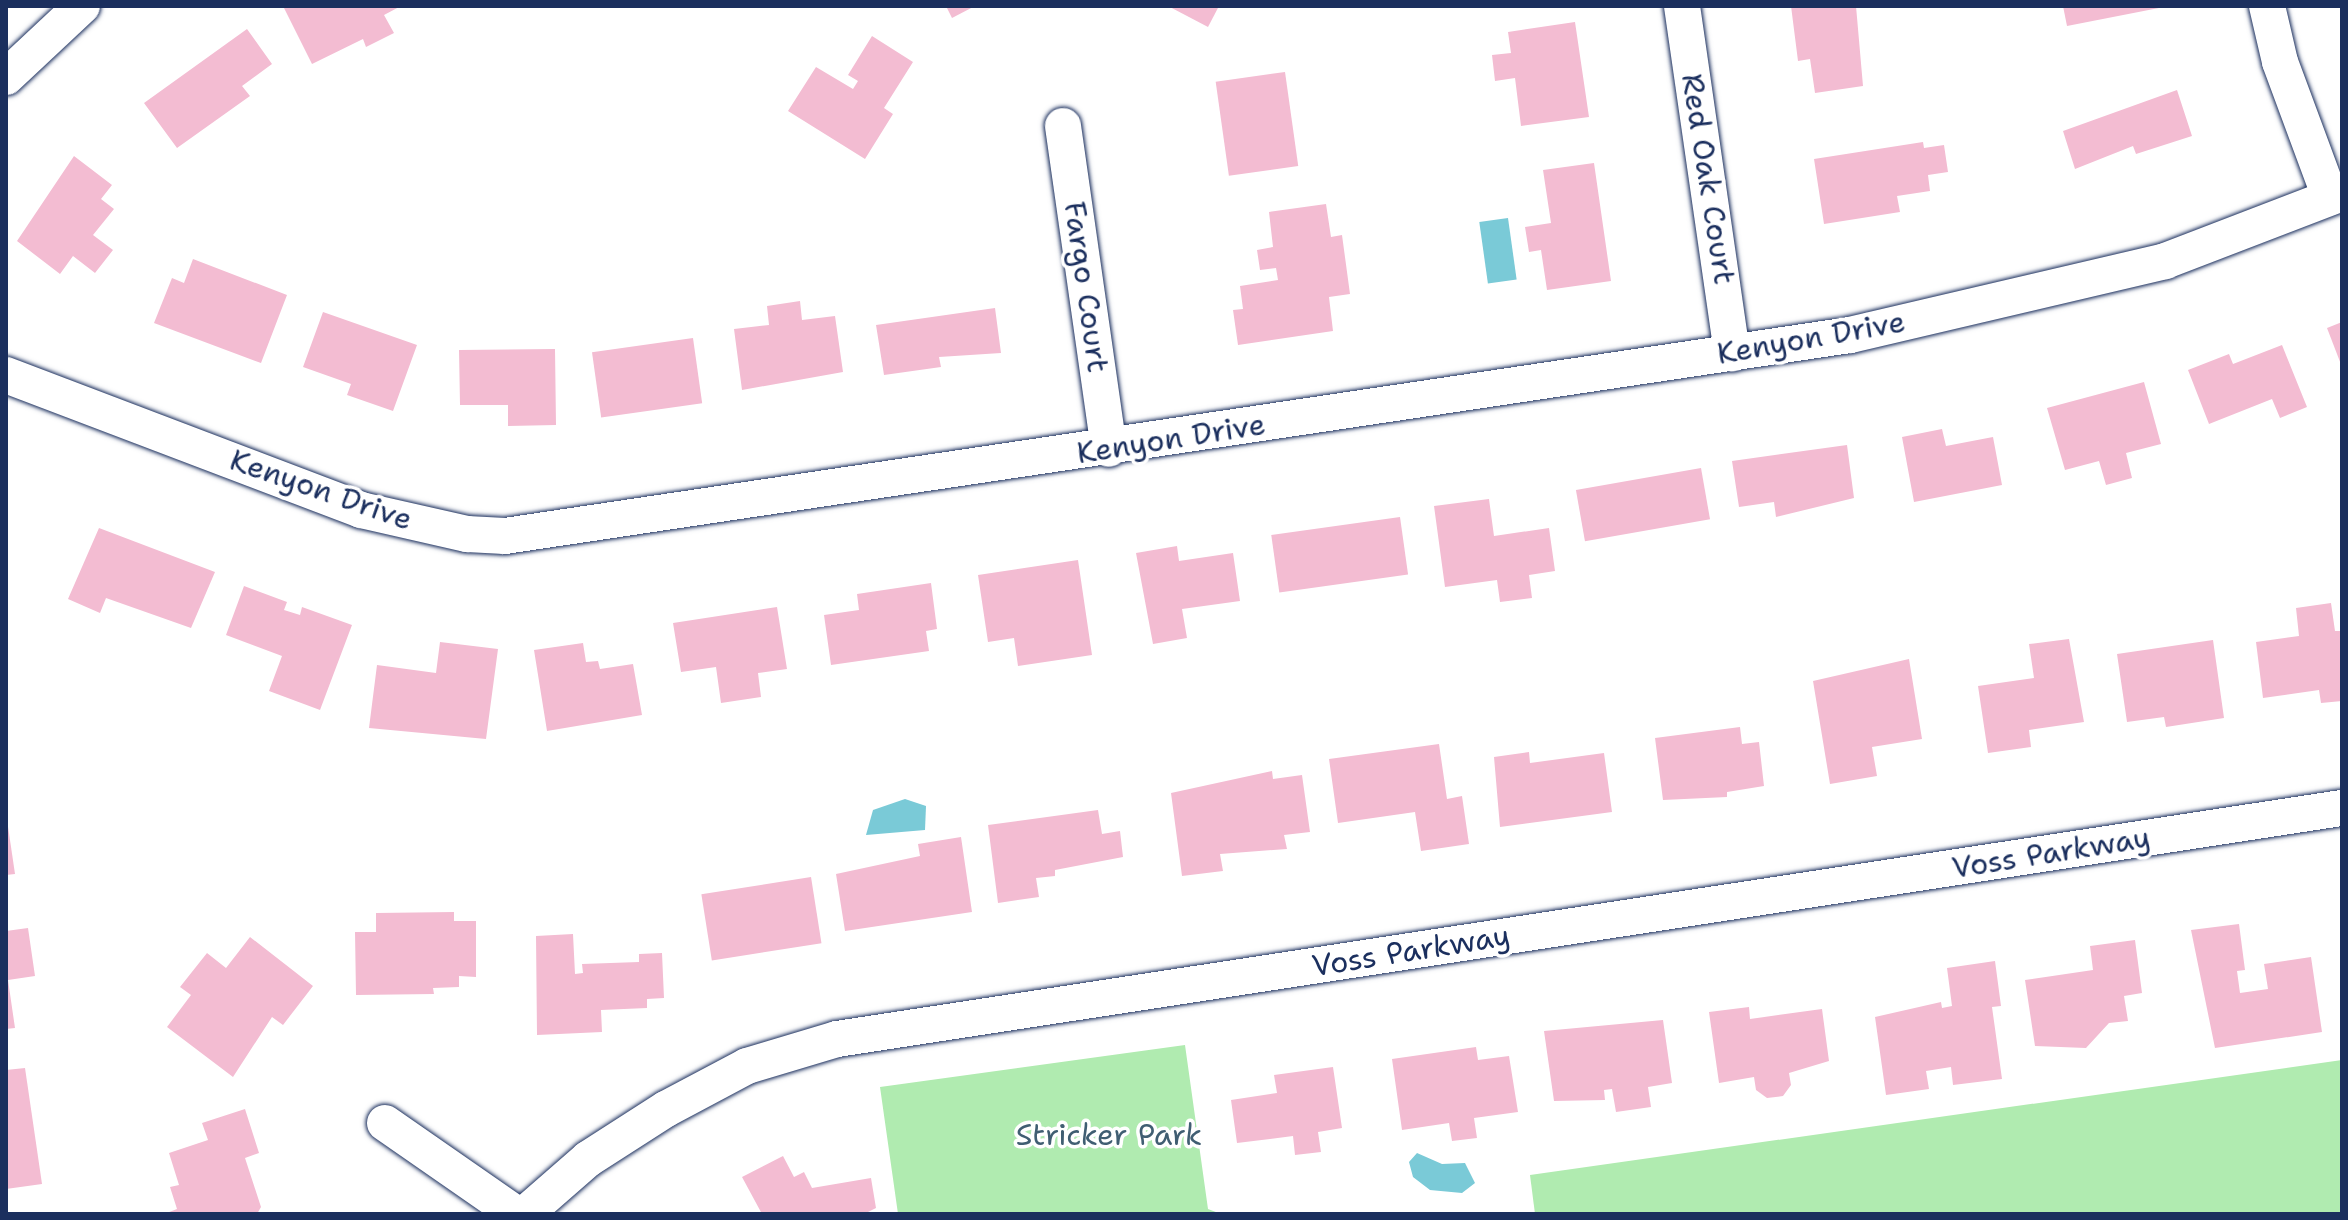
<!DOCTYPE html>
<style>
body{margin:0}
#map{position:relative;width:2348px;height:1220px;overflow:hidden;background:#fff;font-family:"Shantell Sans",sans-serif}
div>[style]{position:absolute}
.green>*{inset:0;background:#b0ebb0}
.water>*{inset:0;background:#7acad7;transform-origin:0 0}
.building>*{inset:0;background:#f3bcd2;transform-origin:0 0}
.roads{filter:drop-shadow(0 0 2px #1b2f5e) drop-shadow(0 0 2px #1b2f5e)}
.street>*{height:36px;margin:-18px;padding:0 18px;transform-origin:18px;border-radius:18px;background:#fff}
span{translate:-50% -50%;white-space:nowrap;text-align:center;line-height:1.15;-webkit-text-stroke:7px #fff;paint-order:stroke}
.street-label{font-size:30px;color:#1b2f5e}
.park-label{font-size:30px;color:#405e72}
.frame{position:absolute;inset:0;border:8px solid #1b2f5e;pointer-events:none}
</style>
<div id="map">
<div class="green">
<div style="clip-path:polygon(1185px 1045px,1208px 1209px,1221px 1214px,898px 1214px,880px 1087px)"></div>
<div style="clip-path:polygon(2342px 1060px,2342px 1214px,1535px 1214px,1530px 1175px)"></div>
</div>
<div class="water">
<div style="left:1508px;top:218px;width:62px;height:29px;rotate:82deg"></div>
<div style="clip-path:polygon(905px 799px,926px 806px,925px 830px,866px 835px,873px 810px)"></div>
<div style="clip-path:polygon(1417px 1153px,1442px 1164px,1465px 1163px,1475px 1183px,1462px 1193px,1430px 1190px,1413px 1177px,1409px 1162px)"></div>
</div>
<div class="building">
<div style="clip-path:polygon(283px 6px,401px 6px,384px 15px,394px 33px,366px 47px,363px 39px,312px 64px)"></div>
<div style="clip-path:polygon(946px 6px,975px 6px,952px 18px)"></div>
<div style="clip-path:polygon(1168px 6px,1219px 6px,1208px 27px)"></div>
<div style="clip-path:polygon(1791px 6px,1856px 6px,1863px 86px,1815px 93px,1810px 59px,1798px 61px)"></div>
<div style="clip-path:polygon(2063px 6px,2164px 6px,2164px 7px,2067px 26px)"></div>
<div style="clip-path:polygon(1575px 22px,1589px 117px,1521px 126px,1515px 78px,1495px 81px,1492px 55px,1511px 53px,1508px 32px)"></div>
<div style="clip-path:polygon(247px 29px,272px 64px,242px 86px,250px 96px,177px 148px,144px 103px)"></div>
<div style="clip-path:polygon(872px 36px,913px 62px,884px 108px,893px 114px,865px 159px,788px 111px,816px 67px,853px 89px,858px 81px,848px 75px)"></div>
<div style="left:1285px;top:72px;width:95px;height:70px;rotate:82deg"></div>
<div style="clip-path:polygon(2177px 90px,2192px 136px,2136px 154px,2133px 146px,2075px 169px,2063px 131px)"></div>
<div style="clip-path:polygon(1923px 142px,1924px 148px,1944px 145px,1948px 172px,1928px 175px,1930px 191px,1897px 196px,1900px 212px,1824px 224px,1814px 159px)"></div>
<div style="clip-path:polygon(74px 156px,112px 185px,101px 199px,114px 209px,93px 235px,113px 250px,95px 273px,73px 256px,60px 274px,17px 241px)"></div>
<div style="clip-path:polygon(1594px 163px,1611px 281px,1547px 290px,1541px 250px,1529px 252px,1525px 227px,1551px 223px,1543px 170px)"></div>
<div style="clip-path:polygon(1326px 204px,1331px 237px,1342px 235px,1350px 294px,1329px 297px,1333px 331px,1238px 345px,1233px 310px,1243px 309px,1240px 286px,1278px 280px,1276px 268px,1260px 270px,1257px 250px,1273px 247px,1269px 212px)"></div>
<div style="clip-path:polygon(193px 259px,287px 295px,261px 363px,154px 323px,172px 278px,184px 283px)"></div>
<div style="clip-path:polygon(800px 301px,802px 320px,835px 316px,843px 372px,742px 390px,734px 329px,769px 325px,767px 306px)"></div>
<div style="clip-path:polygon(995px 308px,1001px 353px,939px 357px,941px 367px,884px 375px,876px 325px)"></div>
<div style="clip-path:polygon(323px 312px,417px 345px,393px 411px,347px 395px,351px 384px,303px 367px)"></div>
<div style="clip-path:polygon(2342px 322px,2342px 367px,2327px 328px)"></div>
<div style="left:693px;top:338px;width:66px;height:102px;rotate:82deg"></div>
<div style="clip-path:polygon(2282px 345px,2307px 407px,2280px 418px,2272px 399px,2209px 424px,2188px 370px,2229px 354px,2233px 364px)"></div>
<div style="clip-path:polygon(555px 349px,556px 425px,508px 426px,508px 405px,460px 405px,459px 350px)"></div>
<div style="clip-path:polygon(2144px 382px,2161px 444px,2126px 453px,2132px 478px,2106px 485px,2099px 461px,2065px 470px,2047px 408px)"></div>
<div style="clip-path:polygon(1942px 429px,1946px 446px,1993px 437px,2002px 485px,1914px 502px,1902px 437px)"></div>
<div style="clip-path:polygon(1847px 445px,1854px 498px,1776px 517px,1774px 502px,1739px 507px,1732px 461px)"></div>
<div style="left:1701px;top:468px;width:52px;height:127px;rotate:80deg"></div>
<div style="clip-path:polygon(1489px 499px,1494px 536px,1549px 528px,1555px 571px,1529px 575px,1532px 598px,1500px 602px,1497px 580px,1445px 587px,1434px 506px)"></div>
<div style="left:1400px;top:517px;width:58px;height:130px;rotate:82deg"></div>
<div style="clip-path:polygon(99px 528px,215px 572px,191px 628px,106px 598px,100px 613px,68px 599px)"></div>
<div style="clip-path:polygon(1177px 546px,1179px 561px,1233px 553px,1240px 601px,1182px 609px,1187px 638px,1153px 644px,1136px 553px)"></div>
<div style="clip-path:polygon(1078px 560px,1092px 655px,1018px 666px,1014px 638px,988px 642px,978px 575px)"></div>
<div style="clip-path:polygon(931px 583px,937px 629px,926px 631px,929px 651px,831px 665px,824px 615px,859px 610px,857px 594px)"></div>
<div style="clip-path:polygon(244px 586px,287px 602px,284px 610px,300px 615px,302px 607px,352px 625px,320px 710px,269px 691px,282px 656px,226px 635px)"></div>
<div style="clip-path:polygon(2331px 603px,2335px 631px,2342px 631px,2342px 701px,2321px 703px,2319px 690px,2263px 698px,2256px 642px,2299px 636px,2296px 608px)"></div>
<div style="clip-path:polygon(777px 607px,787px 669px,758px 673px,761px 697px,721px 703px,716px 667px,681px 672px,673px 623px)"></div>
<div style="clip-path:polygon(2069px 639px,2084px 722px,2029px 730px,2031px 747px,1988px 753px,1978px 686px,2034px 678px,2029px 644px)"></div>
<div style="clip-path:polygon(2213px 640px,2224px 718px,2166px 727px,2164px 717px,2127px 722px,2117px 654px)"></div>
<div style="clip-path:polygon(440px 642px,498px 649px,486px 739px,369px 728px,377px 665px,436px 673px)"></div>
<div style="clip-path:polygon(583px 643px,586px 662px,598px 661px,600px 669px,633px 664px,642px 715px,547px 731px,534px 650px)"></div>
<div style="clip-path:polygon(1909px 659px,1922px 739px,1872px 747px,1877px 776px,1830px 784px,1813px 681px)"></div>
<div style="clip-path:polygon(1740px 727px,1742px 744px,1759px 742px,1764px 786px,1727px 792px,1727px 797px,1663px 800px,1655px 738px)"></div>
<div style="clip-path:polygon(1439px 744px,1447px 799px,1462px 796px,1469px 844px,1421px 851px,1415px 812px,1338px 823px,1329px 759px)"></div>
<div style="clip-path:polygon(1529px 752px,1530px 763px,1604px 753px,1612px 812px,1500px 827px,1494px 757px)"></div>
<div style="clip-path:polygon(1272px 771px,1273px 779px,1302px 775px,1310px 832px,1284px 835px,1287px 849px,1220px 854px,1223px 871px,1182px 876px,1171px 793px)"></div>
<div style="clip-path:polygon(1098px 810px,1102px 834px,1120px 831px,1123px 857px,1055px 870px,1055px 876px,1036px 878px,1039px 897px,998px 903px,988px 825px)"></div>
<div style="clip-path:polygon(6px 813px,15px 874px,6px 875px)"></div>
<div style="clip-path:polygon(961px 837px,972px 912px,845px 931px,836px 874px,920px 856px,918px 844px)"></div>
<div style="left:811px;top:877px;width:67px;height:111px;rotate:81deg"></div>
<div style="clip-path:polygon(454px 912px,454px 921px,476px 921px,476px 977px,459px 976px,459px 987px,433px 988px,434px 994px,356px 995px,355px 932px,376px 932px,376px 913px)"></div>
<div style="clip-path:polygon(2239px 924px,2245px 970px,2237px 971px,2240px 993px,2268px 989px,2264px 964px,2311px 957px,2322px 1032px,2215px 1048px,2191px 930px)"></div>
<div style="clip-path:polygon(28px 928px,35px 976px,8px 980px,15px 1028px,6px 1029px,6px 931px)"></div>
<div style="clip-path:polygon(573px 934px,575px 974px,583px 973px,582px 964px,639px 962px,639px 954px,662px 953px,664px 998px,647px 999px,647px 1008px,601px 1010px,602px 1032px,537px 1035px,536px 936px)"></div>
<div style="clip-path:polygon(250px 937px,313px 986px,283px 1025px,272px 1017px,233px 1077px,167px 1027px,191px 995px,180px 987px,207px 953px,226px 968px)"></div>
<div style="clip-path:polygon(2135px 940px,2142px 993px,2124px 996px,2128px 1021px,2109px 1023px,2086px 1048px,2035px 1046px,2025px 980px,2093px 970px,2090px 946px)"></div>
<div style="clip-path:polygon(1995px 961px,2001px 1006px,1992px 1007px,2002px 1079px,1953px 1085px,1951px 1067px,1926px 1071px,1929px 1089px,1886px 1095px,1875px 1017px,1941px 1002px,1942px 1008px,1952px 1006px,1947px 968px)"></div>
<div style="clip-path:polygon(1749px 1007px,1750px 1019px,1822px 1009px,1829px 1061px,1789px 1073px,1791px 1085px,1783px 1096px,1767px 1098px,1756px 1090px,1754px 1077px,1719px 1083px,1709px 1012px)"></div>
<div style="clip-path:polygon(1663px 1020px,1672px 1083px,1648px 1087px,1651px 1107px,1616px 1112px,1612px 1089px,1604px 1090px,1605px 1100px,1554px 1101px,1544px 1031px)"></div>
<div style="clip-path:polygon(1476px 1047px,1478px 1060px,1509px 1056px,1518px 1112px,1474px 1118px,1477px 1138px,1452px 1141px,1449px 1123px,1402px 1130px,1392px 1059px)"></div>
<div style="clip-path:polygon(1333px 1067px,1342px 1128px,1318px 1132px,1321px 1152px,1295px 1155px,1293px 1136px,1237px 1143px,1231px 1100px,1277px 1093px,1274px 1075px)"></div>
<div style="clip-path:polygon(25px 1068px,42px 1184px,6px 1189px,6px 1070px)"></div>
<div style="clip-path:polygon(245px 1109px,259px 1153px,245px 1158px,261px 1207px,257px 1214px,164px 1214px,177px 1209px,170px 1187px,179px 1185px,169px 1153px,208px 1140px,202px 1123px)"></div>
<div style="clip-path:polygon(783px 1156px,794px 1177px,804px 1172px,812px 1188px,871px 1178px,876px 1208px,864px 1214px,762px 1214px,742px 1177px)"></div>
</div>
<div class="roads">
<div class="street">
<div style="left:1682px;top:6px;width:351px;rotate:81.8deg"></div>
<div style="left:2267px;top:6px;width:57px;rotate:76.9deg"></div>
<div style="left:2280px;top:62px;width:144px;rotate:69.7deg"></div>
<div style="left:6px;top:77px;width:104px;rotate:-43.1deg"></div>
<div style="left:1063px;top:126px;width:326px;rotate:81.9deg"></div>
<div style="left:6px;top:375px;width:380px;rotate:20.8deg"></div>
<div style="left:361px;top:510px;width:109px;rotate:12.8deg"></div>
<div style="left:467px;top:534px;width:38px;rotate:3deg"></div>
<div style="left:505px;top:536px;width:1360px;rotate:-8.5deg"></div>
<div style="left:1850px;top:335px;width:324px;rotate:-13.2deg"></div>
<div style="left:2165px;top:261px;width:190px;rotate:-21deg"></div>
<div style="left:385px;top:1123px;width:160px;rotate:34.8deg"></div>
<div style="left:525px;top:1214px;width:84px;rotate:-41.1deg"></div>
<div style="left:588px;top:1159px;width:93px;rotate:-32.7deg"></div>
<div style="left:666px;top:1109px;width:92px;rotate:-28deg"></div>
<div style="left:747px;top:1066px;width:94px;rotate:-16.7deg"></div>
<div style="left:837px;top:1039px;width:1523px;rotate:-8.73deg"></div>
</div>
</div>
<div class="street-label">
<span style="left:1708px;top:179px;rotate:81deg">Red Oak Court</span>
<span style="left:1086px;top:287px;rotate:82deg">Fargo Court</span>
<span style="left:1811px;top:338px;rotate:-10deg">Kenyon Drive</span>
<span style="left:1171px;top:439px;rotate:-9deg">Kenyon Drive</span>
<span style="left:321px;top:490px;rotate:19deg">Kenyon Drive</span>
<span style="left:2051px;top:853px;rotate:-9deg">Voss Parkway</span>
<span style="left:1411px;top:951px;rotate:-9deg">Voss Parkway</span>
</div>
<div class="park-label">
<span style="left:1109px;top:1135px">Stricker Park</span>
</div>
<div class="frame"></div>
</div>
